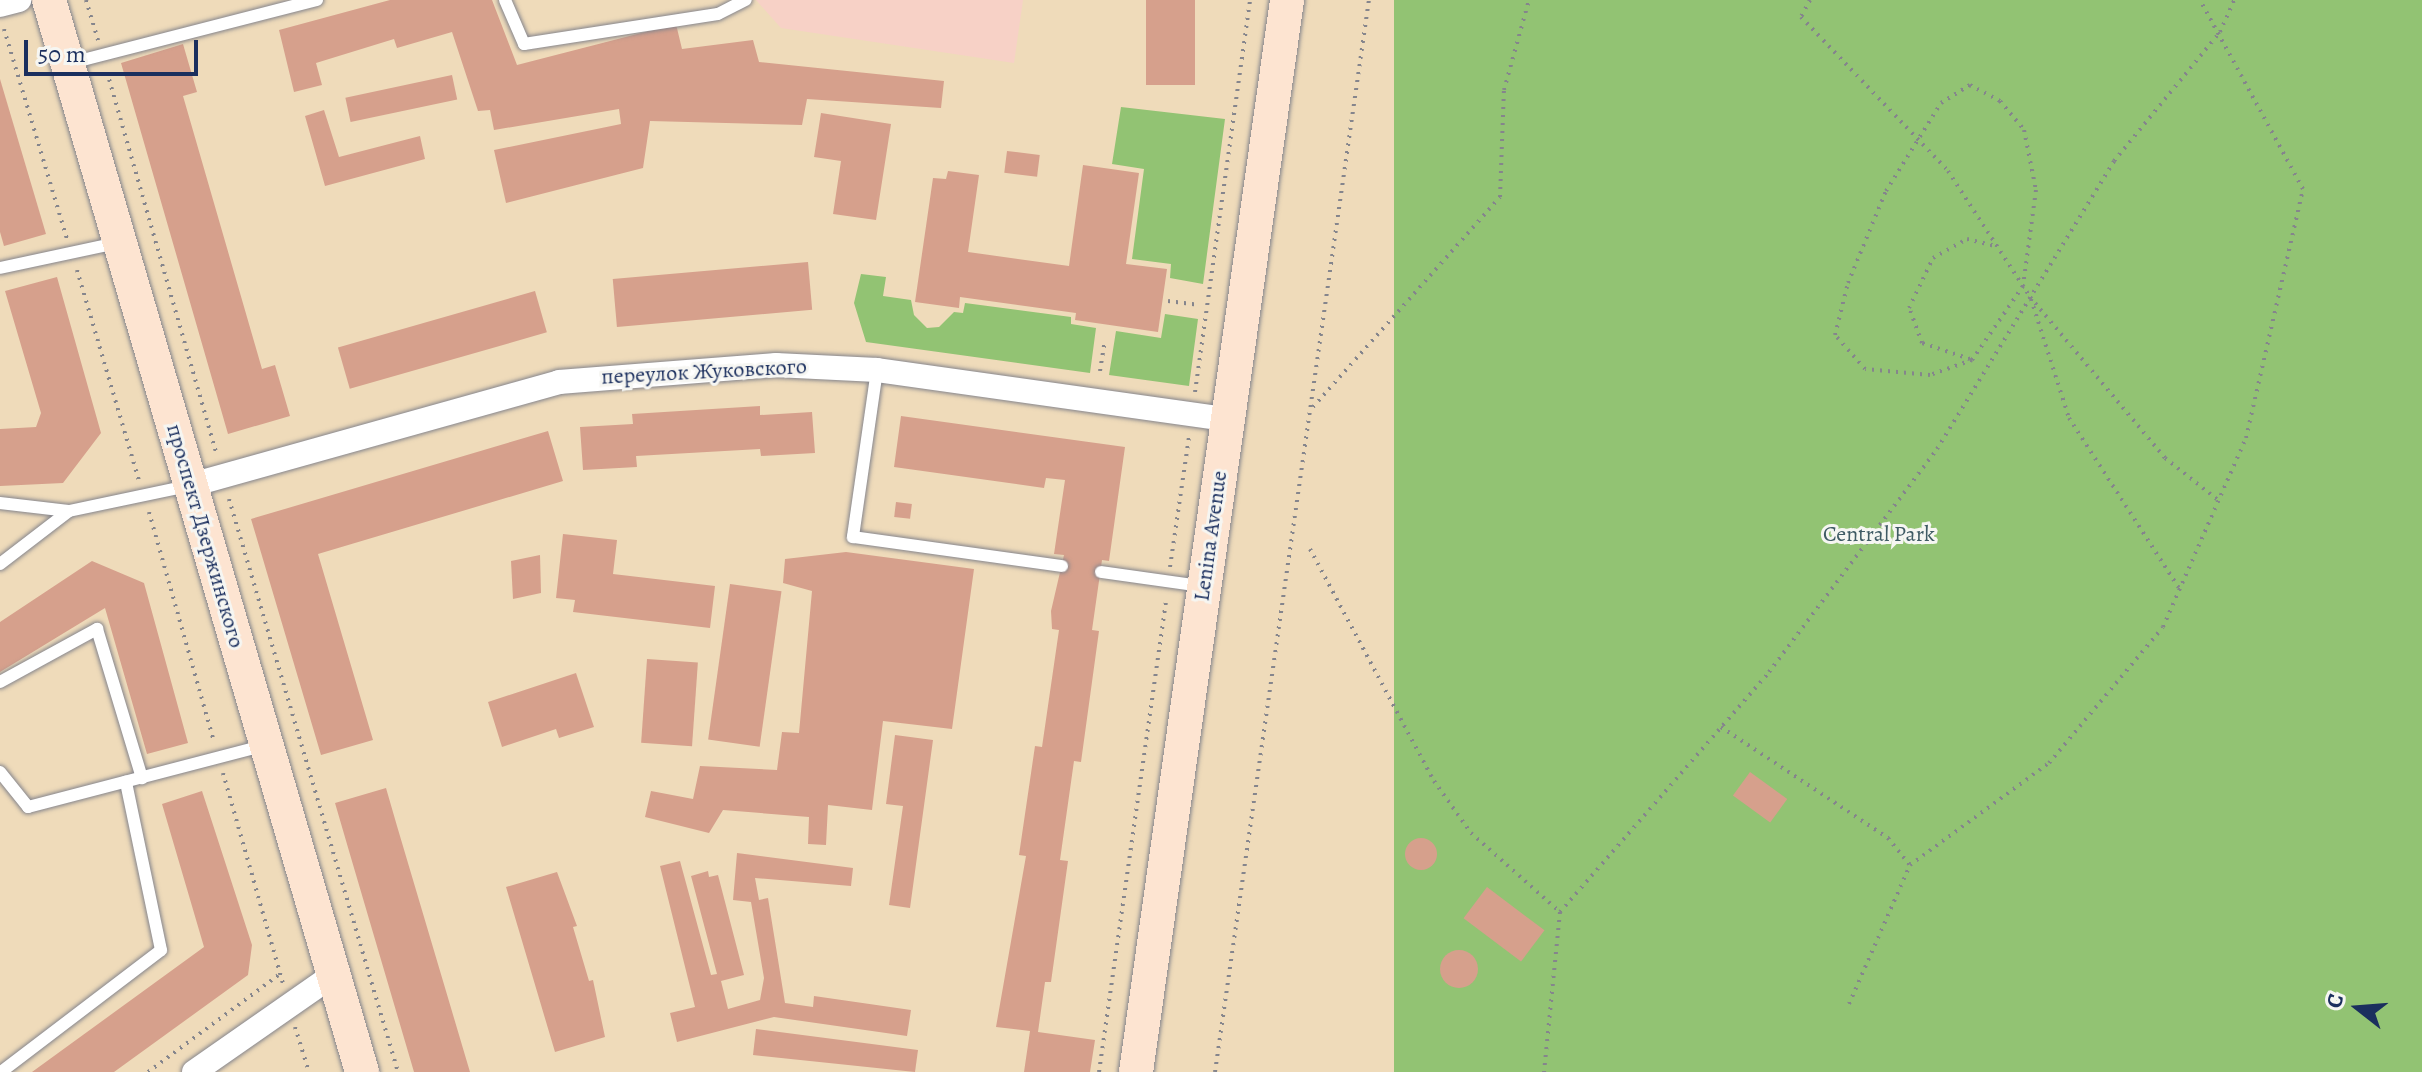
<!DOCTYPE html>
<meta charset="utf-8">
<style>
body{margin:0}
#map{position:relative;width:2422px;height:1072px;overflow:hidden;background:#efdbba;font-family:Alegreya,serif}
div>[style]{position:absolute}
.built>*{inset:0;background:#f7d1c6}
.green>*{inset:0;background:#92c373;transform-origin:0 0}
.building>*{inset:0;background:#d6a08c;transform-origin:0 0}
.round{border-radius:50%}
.path>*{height:4px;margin-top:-2px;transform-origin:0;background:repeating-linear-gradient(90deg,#85858c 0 2px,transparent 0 8px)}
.roads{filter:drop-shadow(0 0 2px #85858c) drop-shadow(0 0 2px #85858c)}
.lane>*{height:12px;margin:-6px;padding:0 6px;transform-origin:6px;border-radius:6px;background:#fff}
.street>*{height:24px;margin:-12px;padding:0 12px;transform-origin:12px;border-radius:12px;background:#fff}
.secondary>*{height:34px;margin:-17px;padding:0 17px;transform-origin:17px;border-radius:17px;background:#fde4d1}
span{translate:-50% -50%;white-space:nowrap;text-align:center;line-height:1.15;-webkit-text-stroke:6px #f6f6f2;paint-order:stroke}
.street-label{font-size:22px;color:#1b2f5e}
.park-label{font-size:22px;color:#3f5b64}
.north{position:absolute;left:2318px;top:968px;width:80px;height:80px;-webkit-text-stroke:6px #f6f6f2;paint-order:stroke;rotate:287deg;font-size:22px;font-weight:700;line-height:32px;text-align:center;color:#1b2f5e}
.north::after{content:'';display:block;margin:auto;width:28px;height:36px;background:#1b2f5e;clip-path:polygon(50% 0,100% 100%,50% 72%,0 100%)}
.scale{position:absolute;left:24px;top:40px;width:174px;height:36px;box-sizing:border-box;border:4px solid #1b2f5e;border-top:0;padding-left:10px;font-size:24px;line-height:28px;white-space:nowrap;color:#1b2f5e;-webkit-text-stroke:6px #f6f6f2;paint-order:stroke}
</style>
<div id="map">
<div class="built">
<div style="clip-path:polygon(756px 0,1023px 0,1014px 63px,781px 28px)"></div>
</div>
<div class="green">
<div style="left:1394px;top:0;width:1028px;height:1084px"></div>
<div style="clip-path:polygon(1121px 107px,1225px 119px,1203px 284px,1170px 278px,1171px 264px,1132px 259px,1144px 169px,1112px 164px)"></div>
<div style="clip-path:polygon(861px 274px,886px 277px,883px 296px,911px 300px,914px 315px,927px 328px,939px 327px,954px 312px,963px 313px,965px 303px,1071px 317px,1071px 324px,1096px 328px,1090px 373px,866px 342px,854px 303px)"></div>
<div style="clip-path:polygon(1165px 314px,1198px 319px,1189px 386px,1109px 375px,1116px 331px,1161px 338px)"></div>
</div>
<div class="building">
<div style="clip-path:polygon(390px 0,492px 0,517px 65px,676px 24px,682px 49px,753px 40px,759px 62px,944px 81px,941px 108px,807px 99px,802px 125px,650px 121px,643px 168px,506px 203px,494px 150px,621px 124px,619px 109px,494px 130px,490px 110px,478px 111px,452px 32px,397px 48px,394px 39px,316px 63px,322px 85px,294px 92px,279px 30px)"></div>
<div style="left:1146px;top:0;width:49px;height:85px"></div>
<div style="clip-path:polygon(183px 44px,197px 92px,183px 96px,262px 369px,275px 365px,290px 416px,228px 434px,121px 63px)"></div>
<div style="left:452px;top:75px;width:25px;height:109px;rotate:78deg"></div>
<div style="clip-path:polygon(0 79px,46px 234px,4px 246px,0 232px)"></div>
<div style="clip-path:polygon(324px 110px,339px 157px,420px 136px,425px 159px,325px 186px,305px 116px)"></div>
<div style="clip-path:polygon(821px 113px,891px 124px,876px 220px,833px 214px,841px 161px,814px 157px)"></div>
<div style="left:1007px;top:151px;width:33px;height:22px;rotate:7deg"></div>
<div style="clip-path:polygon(1083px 165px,1139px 173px,1126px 264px,1167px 269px,1158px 332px,1075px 320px,1076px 313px,960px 297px,959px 308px,915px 302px,933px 178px,946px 179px,948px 171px,979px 175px,968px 252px,1069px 266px)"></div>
<div style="left:808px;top:262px;width:48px;height:196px;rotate:85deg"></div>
<div style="clip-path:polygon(57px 277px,101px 433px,63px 483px,0 486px,0 429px,36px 427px,41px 413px,5px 291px)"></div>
<div style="left:535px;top:291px;width:43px;height:205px;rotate:74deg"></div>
<div style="clip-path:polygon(760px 406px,760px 415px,812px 412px,815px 453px,761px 456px,760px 449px,636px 456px,637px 467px,583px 470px,580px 427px,633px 424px,632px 414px)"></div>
<div style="clip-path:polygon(901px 416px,1125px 447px,1109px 561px,1102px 560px,1092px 630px,1099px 631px,1081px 762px,1074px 761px,1060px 860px,1068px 861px,1051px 982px,1045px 982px,1038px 1032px,1095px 1040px,1090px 1072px,1024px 1072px,1030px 1031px,996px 1027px,1026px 856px,1019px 855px,1035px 746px,1042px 747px,1059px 630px,1052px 629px,1051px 611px,1064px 555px,1054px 554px,1065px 480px,1046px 478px,1044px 488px,894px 467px)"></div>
<div style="clip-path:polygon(548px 431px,563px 481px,318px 554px,373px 740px,321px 755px,251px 519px)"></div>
<div style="left:896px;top:502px;width:16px;height:15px;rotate:7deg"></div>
<div style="clip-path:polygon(563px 534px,617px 540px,613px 574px,715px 586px,710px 628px,573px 612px,575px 600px,556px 598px)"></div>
<div style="clip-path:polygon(846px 552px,974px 569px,952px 729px,883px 721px,872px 810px,828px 805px,826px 845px,808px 844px,809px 817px,723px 810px,709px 833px,645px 817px,651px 791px,693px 799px,700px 766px,777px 770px,782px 732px,799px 733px,812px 591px,783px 583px,785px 559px)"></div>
<div style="clip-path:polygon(540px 555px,541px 593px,513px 599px,511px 561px)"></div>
<div style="clip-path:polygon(92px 561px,144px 583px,188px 743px,147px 754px,105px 608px,0 672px,0 622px)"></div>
<div style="left:730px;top:584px;width:52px;height:157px;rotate:8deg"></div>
<div style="left:647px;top:659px;width:51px;height:84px;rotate:4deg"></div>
<div style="clip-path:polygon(576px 673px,594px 727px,559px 738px,556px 729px,502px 747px,488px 702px)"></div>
<div style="clip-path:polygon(895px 735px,933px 740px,910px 908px,889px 905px,903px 806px,886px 804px)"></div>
<div style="left:1750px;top:772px;width:46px;height:29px;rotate:36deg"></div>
<div style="clip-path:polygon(386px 788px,397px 826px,470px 1072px,414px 1072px,349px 851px,335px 803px)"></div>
<div style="clip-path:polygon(202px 791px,252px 945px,248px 975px,114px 1072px,32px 1072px,204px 947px,162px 804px)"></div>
<div class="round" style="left:1405px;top:838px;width:32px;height:32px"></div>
<div style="clip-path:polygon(737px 853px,853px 868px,851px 886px,755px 878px,759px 900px,768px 898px,785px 1003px,813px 1007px,814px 996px,911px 1010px,907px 1036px,774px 1017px,677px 1042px,670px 1013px,695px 1007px,660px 866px,680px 861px,711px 975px,717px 974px,691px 876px,708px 871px,709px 877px,718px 875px,744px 975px,721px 981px,728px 1009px,760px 1000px,764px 978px,751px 902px,733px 900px)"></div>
<div style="clip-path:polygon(557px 872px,577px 926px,573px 927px,589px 981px,593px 980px,605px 1037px,555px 1052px,506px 887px)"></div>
<div style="left:1487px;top:887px;width:72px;height:39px;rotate:37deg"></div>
<div class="round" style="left:1440px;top:950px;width:38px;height:38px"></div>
<div style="clip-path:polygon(756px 1029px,918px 1050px,915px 1072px,753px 1055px)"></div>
</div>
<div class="path">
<div style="left:86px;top:0;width:42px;rotate:73.3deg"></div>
<div style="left:1810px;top:0;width:19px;rotate:118deg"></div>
<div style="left:1801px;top:17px;width:213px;rotate:46.3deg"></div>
<div style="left:1948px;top:171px;width:150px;rotate:56.9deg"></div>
<div style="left:2030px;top:297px;width:210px;rotate:50deg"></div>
<div style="left:2165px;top:458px;width:68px;rotate:38.4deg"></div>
<div style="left:4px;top:29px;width:219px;rotate:73.3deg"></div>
<div style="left:107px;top:72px;width:399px;rotate:74deg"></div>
<div style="left:1970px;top:85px;width:34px;rotate:28deg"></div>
<div style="left:2000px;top:101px;width:38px;rotate:50deg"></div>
<div style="left:2024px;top:130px;width:61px;rotate:78.7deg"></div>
<div style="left:2036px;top:190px;width:97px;rotate:97.7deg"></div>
<div style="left:2023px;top:286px;width:90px;rotate:124.6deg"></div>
<div style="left:1972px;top:360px;width:45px;rotate:160.3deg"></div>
<div style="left:1930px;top:375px;width:65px;rotate:-174.7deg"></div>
<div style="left:1865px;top:369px;width:45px;rotate:-131.4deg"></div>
<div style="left:1835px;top:335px;width:54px;rotate:-76deg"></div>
<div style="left:1848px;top:283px;width:100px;rotate:-67.6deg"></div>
<div style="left:1886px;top:191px;width:104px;rotate:-58deg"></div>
<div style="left:1941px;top:103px;width:34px;rotate:-32deg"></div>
<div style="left:77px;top:270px;width:219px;rotate:73.6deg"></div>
<div style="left:2031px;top:299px;width:125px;rotate:72.3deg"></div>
<div style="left:2069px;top:418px;width:202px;rotate:57.1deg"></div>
<div style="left:1168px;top:301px;width:32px;rotate:7deg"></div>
<div style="left:1970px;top:359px;width:51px;rotate:-161.6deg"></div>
<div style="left:1922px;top:343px;width:37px;rotate:-110deg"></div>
<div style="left:1909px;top:308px;width:55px;rotate:-64.4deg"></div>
<div style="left:1933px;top:258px;width:39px;rotate:-29deg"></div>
<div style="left:1967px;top:239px;width:30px;rotate:14deg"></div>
<div style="left:1100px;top:371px;width:30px;rotate:-81deg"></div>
<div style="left:1195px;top:392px;width:396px;rotate:-82deg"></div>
<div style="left:1313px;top:407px;width:281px;rotate:-48.3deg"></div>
<div style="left:1500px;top:197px;width:107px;rotate:-87.9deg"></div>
<div style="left:1504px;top:90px;width:93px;rotate:-74.5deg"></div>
<div style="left:229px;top:499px;width:597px;rotate:73.57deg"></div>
<div style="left:149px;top:512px;width:239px;rotate:74.2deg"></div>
<div style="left:1310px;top:549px;width:263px;rotate:61.9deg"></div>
<div style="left:1434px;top:781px;width:64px;rotate:54.6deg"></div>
<div style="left:1471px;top:833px;width:119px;rotate:41.6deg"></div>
<div style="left:1560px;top:912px;width:161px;rotate:95.7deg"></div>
<div style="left:1170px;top:567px;width:131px;rotate:-81.7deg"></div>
<div style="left:1721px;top:727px;width:201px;rotate:33.6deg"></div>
<div style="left:1888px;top:838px;width:35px;rotate:51deg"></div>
<div style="left:223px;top:773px;width:219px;rotate:74.1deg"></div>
<div style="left:1560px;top:912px;width:318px;rotate:-48.9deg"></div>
<div style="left:1769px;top:672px;width:279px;rotate:-53deg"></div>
<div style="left:1937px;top:449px;width:338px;rotate:-58.4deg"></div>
<div style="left:2114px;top:161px;width:167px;rotate:-50.6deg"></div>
<div style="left:2220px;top:32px;width:35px;rotate:-66deg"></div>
<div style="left:1849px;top:1004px;width:152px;rotate:-66.3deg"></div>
<div style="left:1910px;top:865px;width:172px;rotate:-36.3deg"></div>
<div style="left:2049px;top:763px;width:177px;rotate:-50deg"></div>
<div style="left:2163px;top:627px;width:206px;rotate:-66.3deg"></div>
<div style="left:2246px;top:438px;width:255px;rotate:-77.1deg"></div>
<div style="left:2303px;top:189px;width:215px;rotate:-118.6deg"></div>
<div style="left:295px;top:1027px;width:47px;rotate:72.7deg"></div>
<div style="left:148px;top:1072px;width:164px;rotate:-36.6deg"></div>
<div style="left:1099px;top:1072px;width:478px;rotate:-81.9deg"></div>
<div style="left:1215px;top:1072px;width:1083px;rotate:-81.83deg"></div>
</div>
<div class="roads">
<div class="lane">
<div style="left:505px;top:0;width:48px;rotate:66.6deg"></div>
<div style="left:524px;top:44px;width:196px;rotate:-8.8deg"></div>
<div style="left:718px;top:14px;width:31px;rotate:-27deg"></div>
<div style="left:71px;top:63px;width:254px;rotate:-14.4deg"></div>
<div style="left:0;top:268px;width:120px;rotate:-12.1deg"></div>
<div style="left:877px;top:370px;width:169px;rotate:98.2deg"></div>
<div style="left:853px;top:537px;width:211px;rotate:7.9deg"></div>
<div style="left:0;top:503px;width:69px;rotate:6.6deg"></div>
<div style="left:0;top:564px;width:87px;rotate:-37.5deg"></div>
<div style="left:69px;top:511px;width:122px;rotate:-11.9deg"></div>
<div style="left:1101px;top:572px;width:101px;rotate:8deg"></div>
<div style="left:0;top:682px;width:111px;rotate:-28.7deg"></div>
<div style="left:97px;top:629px;width:156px;rotate:73.2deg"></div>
<div style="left:0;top:772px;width:45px;rotate:51.3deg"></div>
<div style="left:28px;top:807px;width:243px;rotate:-14.6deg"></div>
<div style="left:1px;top:1072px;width:201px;rotate:-37.3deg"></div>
<div style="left:161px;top:950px;width:172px;rotate:-101.8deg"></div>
</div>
<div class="street">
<div style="left:0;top:5px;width:20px;rotate:-15deg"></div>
<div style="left:191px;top:485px;width:382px;rotate:-15.6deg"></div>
<div style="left:559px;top:382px;width:218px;rotate:-4.5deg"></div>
<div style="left:776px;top:365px;width:101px;rotate:2.8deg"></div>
<div style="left:877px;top:370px;width:353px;rotate:8deg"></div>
<div style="left:194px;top:1072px;width:169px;rotate:-34.9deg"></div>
</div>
<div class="secondary">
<div style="left:49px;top:0;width:1117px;rotate:73.72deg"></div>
<div style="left:1136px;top:1072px;width:1083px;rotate:-81.98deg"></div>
</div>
</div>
<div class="street-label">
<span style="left:704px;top:372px;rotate:-3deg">переулок Жуковского</span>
<span style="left:205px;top:536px;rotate:74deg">проспект Дзержинского</span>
<span style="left:1211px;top:536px;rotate:-82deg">Lenina Avenue</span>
</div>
<div class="park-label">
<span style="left:1879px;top:535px">Central Park</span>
</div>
<div class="north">С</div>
<div class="scale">50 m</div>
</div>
